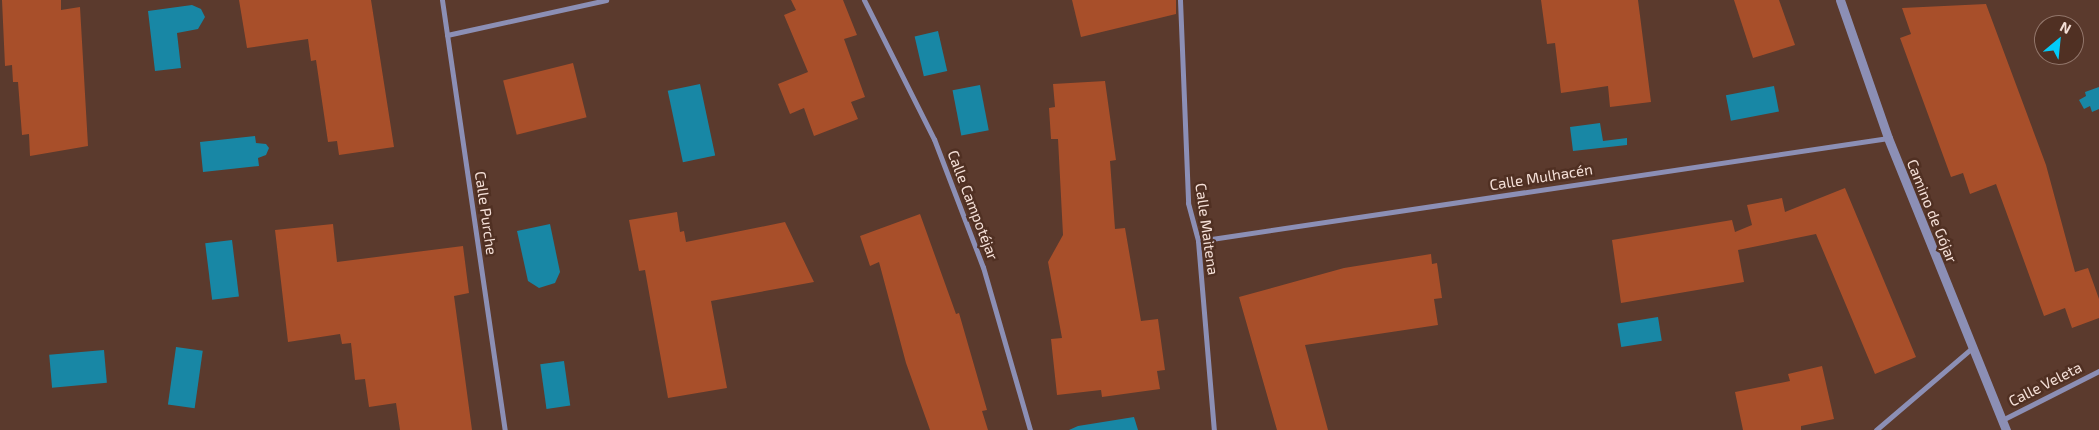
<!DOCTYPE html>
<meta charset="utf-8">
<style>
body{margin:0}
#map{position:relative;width:2099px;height:430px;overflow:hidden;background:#5b3a2d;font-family:"Exo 2",sans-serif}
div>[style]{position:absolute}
.water>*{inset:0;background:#1887a5;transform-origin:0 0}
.building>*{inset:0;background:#a84f2a;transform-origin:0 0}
.minor>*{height:5px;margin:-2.5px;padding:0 2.5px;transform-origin:2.5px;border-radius:2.5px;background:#8c8fb5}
.tertiary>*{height:9px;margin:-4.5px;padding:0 4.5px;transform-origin:4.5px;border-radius:4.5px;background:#8c8fb5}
span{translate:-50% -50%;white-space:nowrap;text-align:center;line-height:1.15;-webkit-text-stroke:5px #503023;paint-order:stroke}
.street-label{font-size:15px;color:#f5e0d8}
.north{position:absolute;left:2034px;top:15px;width:50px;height:50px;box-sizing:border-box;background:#503023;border:1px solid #92766b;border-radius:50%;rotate:28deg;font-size:14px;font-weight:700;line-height:20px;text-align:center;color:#f5e0d8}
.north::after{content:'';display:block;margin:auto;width:18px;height:22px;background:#02cbf9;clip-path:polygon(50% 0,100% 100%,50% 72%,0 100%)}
</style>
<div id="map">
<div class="water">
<div style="clip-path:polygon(192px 5px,201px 9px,205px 17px,198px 29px,177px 33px,181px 68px,155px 71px,148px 11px)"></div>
<div style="left:938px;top:31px;width:41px;height:24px;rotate:77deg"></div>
<div style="left:700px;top:84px;width:73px;height:33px;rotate:78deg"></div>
<div style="left:980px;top:85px;width:46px;height:28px;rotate:79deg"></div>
<div style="left:1774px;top:86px;width:26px;height:49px;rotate:79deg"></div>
<div style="clip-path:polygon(2099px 87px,2099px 109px,2092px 112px,2090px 106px,2084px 109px,2079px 100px,2086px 96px,2085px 92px)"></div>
<div style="clip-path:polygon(1600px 123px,1603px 141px,1627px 138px,1627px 145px,1573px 151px,1570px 127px)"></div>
<div style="clip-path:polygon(255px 136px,256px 143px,266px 144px,269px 148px,266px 155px,258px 158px,259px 166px,203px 172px,200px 142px)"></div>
<div style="clip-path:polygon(550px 224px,560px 272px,555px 283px,539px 288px,528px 281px,517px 231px)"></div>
<div style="left:232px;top:240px;width:57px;height:27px;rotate:83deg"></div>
<div style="left:1658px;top:317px;width:24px;height:41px;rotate:81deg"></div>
<div style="left:176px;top:347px;width:27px;height:58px;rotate:8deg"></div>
<div style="left:104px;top:350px;width:33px;height:55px;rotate:85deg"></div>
<div style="left:564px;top:361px;width:45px;height:24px;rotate:82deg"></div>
<div style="clip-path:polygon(1134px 417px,1138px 430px,1069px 430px,1078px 426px)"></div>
</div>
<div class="building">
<div style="clip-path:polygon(2px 0,61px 0,61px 10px,80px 7px,88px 146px,30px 156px,29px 134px,22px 135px,18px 82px,13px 82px,12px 65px,5px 66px)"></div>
<div style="clip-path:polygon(239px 0,371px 0,394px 147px,339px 155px,337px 141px,328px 142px,316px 60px,311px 61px,308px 39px,247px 48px)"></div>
<div style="clip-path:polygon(791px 0,843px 0,857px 35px,844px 39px,865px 97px,851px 102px,858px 119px,814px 136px,804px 108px,790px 114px,778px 84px,808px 72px,784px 15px,796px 10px)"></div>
<div style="clip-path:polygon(1072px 0,1176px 0,1176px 14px,1081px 37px)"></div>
<div style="clip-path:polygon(1541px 0,1638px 0,1651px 102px,1610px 107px,1608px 86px,1561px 93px,1555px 43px,1547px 44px)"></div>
<div style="clip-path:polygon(1734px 0,1779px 0,1795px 45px,1753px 58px)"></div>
<div style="clip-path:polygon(1986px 4px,2046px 165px,2075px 272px,2088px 268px,2099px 299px,2099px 318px,2072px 328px,2065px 308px,2044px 316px,1996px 184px,1970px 194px,1963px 173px,1951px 177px,1900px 38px,1911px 34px,1902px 8px)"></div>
<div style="left:573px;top:63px;width:56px;height:72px;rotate:76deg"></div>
<div style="clip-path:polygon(1105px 81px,1116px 160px,1110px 161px,1115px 229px,1125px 228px,1141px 321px,1158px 319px,1165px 370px,1157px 371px,1160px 389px,1102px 397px,1101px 390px,1057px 395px,1051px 339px,1062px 338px,1048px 262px,1063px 235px,1058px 139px,1051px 139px,1049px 108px,1055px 107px,1053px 84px)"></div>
<div style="clip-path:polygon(1845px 188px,1916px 357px,1875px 374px,1816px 234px,1738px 250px,1744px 282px,1621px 303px,1612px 240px,1732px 220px,1735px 232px,1752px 225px,1747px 205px,1782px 198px,1785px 212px)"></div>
<div style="clip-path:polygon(677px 212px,680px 232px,684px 231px,686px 242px,785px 222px,814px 282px,711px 301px,727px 388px,668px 398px,645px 270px,639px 271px,629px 220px)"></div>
<div style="clip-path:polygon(920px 214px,956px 314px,959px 313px,987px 410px,982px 411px,988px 430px,930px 430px,906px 363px,879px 262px,870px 266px,860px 236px)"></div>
<div style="clip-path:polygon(333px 224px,337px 262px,463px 246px,469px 293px,454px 296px,472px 430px,400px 430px,396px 403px,369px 407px,365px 379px,355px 380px,351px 343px,342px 344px,340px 334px,288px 342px,275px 230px)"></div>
<div style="clip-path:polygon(1431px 254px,1432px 264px,1437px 263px,1442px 298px,1434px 299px,1438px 325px,1305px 345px,1328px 430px,1277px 430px,1239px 297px,1344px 268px)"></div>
<div style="clip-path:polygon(1822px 366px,1834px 419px,1801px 426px,1801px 430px,1743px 430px,1735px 392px,1790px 381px,1788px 374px)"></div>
</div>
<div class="minor">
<div style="left:442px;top:0;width:435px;rotate:81.7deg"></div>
<div style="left:864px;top:0;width:156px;rotate:63.3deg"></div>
<div style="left:934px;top:139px;width:137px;rotate:69.1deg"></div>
<div style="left:983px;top:267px;width:170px;rotate:73.9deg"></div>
<div style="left:1180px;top:0;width:203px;rotate:87.7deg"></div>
<div style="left:1188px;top:203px;width:39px;rotate:75deg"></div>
<div style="left:1198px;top:241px;width:190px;rotate:85.2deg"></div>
<div style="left:447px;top:35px;width:163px;rotate:-12.4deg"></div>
<div style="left:1198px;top:241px;width:698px;rotate:-8.49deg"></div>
<div style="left:2002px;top:420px;width:109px;rotate:-26.8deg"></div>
<div style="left:1876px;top:430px;width:126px;rotate:-40.5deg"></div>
</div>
<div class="tertiary">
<div style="left:1840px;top:0;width:146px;rotate:70.8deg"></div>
<div style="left:1888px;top:138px;width:315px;rotate:68deg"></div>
</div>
<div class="street-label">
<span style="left:1541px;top:177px;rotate:-9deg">Calle Mulhacén</span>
<span style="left:973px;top:205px;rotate:69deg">Calle Campotéjar</span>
<span style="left:1932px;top:211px;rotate:68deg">Camino de Gójar</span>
<span style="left:486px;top:213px;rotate:82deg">Calle Purche</span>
<span style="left:1207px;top:229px;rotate:82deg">Calle Maitena</span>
<span style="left:2045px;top:384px;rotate:-27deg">Calle Veleta</span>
</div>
<div class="north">N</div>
</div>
